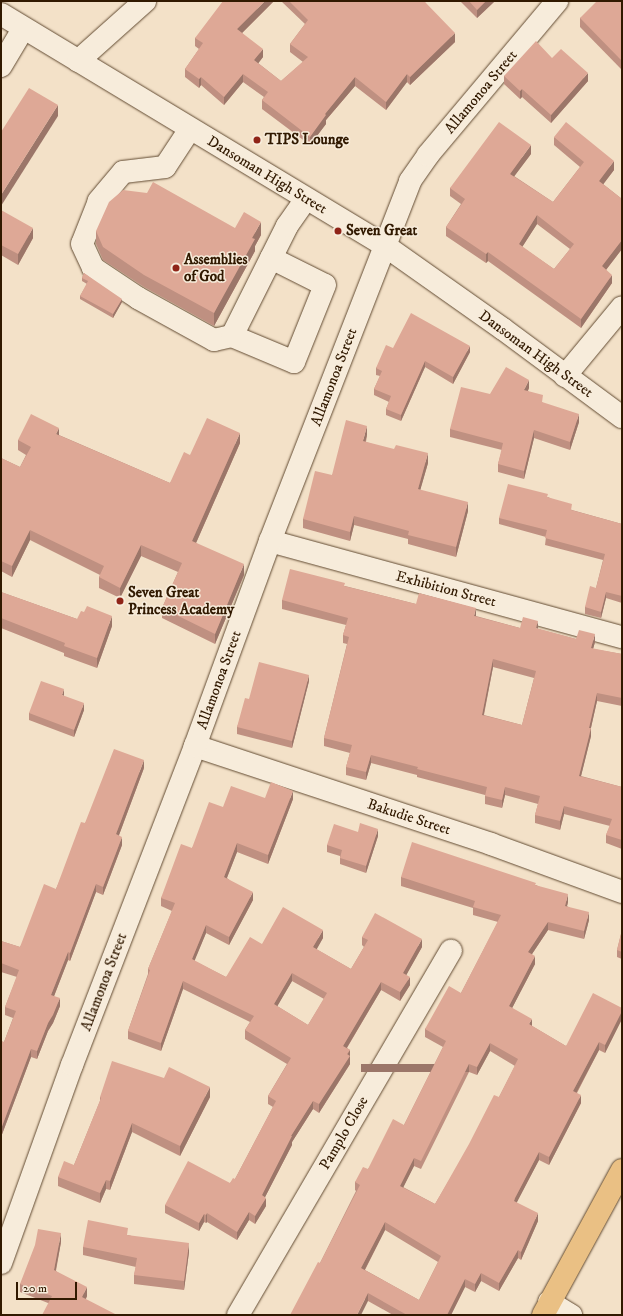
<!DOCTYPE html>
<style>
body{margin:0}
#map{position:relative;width:623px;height:1316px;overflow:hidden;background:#f3e1c8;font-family:"IM FELL DW Pica",serif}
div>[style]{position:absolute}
.roads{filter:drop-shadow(0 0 1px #624b32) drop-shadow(0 0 1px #624b32)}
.minor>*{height:22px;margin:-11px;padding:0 11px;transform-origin:11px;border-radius:11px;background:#f7ecdb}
.major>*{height:22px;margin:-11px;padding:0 11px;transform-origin:11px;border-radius:11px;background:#eac084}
.wall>*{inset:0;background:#bf9081}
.shaded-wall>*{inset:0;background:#9b7669;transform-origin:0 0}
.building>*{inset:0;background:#dea896}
.dots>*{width:11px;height:11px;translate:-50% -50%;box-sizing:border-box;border:2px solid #f7ecdb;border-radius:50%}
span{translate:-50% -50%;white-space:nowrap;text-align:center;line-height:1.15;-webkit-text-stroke:3px #f7ecdb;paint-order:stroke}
.street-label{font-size:15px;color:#311900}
.poi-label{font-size:15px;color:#311900;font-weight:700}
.left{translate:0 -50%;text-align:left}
.frame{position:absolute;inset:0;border:2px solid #311900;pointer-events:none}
.scale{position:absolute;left:16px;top:1282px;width:61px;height:18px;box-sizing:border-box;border:2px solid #311900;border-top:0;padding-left:5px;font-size:12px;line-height:14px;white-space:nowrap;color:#311900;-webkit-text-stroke:3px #f7ecdb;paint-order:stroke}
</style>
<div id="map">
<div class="roads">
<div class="minor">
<div style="left:1px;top:14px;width:447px;rotate:31.1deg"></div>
<div style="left:384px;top:245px;width:146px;rotate:35.2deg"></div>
<div style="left:503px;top:329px;width:148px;rotate:36.5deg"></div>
<div style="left:78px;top:61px;width:90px;rotate:-41.8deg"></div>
<div style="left:1px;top:66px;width:43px;rotate:-59.3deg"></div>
<div style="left:190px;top:129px;width:45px;rotate:123.3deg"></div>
<div style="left:165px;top:167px;width:42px;rotate:173.2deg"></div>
<div style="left:123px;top:172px;width:38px;rotate:130deg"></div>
<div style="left:99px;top:201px;width:46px;rotate:111.6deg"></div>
<div style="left:82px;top:244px;width:26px;rotate:65deg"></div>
<div style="left:93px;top:268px;width:54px;rotate:33.7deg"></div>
<div style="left:138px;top:298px;width:87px;rotate:28.9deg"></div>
<div style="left:214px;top:340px;width:18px;rotate:-13deg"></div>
<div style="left:271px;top:258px;width:60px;rotate:26.6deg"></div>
<div style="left:325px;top:285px;width:83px;rotate:111.9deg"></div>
<div style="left:294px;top:362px;width:67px;rotate:-157.2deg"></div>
<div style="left:232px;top:336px;width:123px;rotate:-63.4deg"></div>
<div style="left:287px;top:226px;width:33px;rotate:-55deg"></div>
<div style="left:565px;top:376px;width:89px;rotate:-50.4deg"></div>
<div style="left:270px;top:541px;width:365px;rotate:15.3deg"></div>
<div style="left:195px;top:746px;width:312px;rotate:18.3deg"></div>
<div style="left:491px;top:844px;width:140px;rotate:20.1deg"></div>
<div style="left:1px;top:1263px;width:210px;rotate:-70.3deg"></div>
<div style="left:72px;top:1065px;width:342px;rotate:-68.9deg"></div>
<div style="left:195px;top:746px;width:218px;rotate:-69.9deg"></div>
<div style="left:270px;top:541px;width:386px;rotate:-68.7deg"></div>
<div style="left:410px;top:181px;width:32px;rotate:-55deg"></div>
<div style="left:428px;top:155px;width:201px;rotate:-50deg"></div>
<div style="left:549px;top:1302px;width:26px;rotate:31deg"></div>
<div style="left:238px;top:1315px;width:422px;rotate:-59.7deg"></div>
</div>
<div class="major">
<div style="left:543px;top:1315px;width:165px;rotate:-61.4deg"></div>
</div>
</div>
<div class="wall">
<div style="clip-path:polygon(274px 1px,242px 33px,263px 57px,258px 63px,281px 81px,303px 62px,290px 52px,290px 44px,305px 24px,281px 1px,424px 1px,455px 42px,410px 85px,407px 82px,386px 110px,355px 86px,326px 120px,326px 124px,310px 145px,262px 109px,262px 100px,264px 97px,243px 82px,224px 105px,201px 85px,199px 88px,185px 77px,185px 69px,199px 49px,195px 46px,195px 38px)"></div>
<div style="clip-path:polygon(460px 1px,495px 1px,477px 18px)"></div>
<div style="clip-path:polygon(622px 1px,622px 70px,580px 27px,580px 18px)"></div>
<div style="clip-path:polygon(552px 58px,588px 81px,551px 123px,522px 97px,520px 99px,504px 84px,504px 76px)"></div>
<div style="clip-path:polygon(evenodd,554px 137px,614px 170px,603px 184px,622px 199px,622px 249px,606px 270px,612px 283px,581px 328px,488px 261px,486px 263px,446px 236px,446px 227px,461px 204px,450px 196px,450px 188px,531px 154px,514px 176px,553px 202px,580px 167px,554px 145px,554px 137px,537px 224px,570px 249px,554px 269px,522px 247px,537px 224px)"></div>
<div style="clip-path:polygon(1px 210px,33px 238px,18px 265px,1px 255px)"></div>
<div style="clip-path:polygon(235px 228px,261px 235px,255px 246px,255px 251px,214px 326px,144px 287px,103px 260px,96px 244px,96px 231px)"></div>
<div style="clip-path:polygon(84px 273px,122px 302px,113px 318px,80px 299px,80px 296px,87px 284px,82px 281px,82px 278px)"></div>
<div style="clip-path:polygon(393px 348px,470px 352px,453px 384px,425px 367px,401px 421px,386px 415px,386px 409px,389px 402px,374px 395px,374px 389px,380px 376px,376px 375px,376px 368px)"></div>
<div style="clip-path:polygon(529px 388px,528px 391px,543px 403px,579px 422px,570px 450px,534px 438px,524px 479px,498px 472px,498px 464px,502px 450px,450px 437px,450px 429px,490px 394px)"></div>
<div style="clip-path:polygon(59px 435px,170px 483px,190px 455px,240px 443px,196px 543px,244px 575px,215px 644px,162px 618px,162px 608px,178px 572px,141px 556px,120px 598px,99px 588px,99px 577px,100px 575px,30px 540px,12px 577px,1px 571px,1px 458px,20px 467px,26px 455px,18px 450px,18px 440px)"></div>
<div style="clip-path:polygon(367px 435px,366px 442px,428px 463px,420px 490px,468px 511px,456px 557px,408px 544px,408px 539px,354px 525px,350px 541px,303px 528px,303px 519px,332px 475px)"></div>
<div style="clip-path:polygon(548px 497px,572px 510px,622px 524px,622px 603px,606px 598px,601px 618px,585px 614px,585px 607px,596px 588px,603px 560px,545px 545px,546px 537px,499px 524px,499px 518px)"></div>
<div style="clip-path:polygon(evenodd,345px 586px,416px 604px,476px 616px,520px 628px,538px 629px,576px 639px,595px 642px,593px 649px,622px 654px,622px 706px,597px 701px,591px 728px,591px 736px,581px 776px,622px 787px,622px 849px,606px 843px,606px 835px,610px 826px,564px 814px,560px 830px,535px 823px,535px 815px,538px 804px,505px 795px,502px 808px,485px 804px,485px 795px,417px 777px,417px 775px,371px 763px,366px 780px,346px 775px,346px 767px,350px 753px,324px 746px,324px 738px,347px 644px,343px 643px,343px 635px,346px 625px,282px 609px,282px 600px,345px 586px,493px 667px,534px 678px,522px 725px,484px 715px,493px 667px)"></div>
<div style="clip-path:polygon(1px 592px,77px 619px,112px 626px,97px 668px,64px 656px,64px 653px,1px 628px)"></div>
<div style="clip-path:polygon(309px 681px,292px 748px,237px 734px,237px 727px,249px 699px)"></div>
<div style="clip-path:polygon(64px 696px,84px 710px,74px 737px,29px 720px,29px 713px)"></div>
<div style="clip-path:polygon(144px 768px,119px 835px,122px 845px,103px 895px,96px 892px,70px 961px,68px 960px,54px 996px,60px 1006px,53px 1023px,48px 1031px,37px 1059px,31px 1057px,1px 1137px,1px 1044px,4px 1042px,13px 1018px,5px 1015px,5px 1007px,17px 977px,1px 972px,1px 941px,20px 947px,56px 889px,85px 823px)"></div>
<div style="clip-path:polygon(evenodd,265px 798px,293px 799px,268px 864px,237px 852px,227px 878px,253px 900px,229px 945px,206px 933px,194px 961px,226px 977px,262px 944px,323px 938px,316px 949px,351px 969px,364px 947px,362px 945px,362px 937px,422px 947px,406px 975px,410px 985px,400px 1001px,381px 990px,347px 1048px,350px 1050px,350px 1064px,319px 1113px,313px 1109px,292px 1142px,292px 1145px,265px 1197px,266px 1206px,255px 1224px,249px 1220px,237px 1240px,207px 1222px,206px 1223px,204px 1222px,199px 1231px,165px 1213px,165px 1205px,230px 1183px,235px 1179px,273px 1107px,268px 1104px,268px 1096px,287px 1064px,245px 1039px,245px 1030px,250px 1022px,183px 989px,161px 1051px,128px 1039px,128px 1031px,148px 974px,148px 969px,172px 911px,161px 906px,161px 898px,192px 848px,223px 807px,265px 798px,292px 981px,324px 999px,308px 1025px,277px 1006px,292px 981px)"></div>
<div style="clip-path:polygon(358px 832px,378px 836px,366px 873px,340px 864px,340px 856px,327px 852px,327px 845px)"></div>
<div style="clip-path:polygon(evenodd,401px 877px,536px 885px,568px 902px,567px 906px,589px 920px,584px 939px,548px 930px,532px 954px,535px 964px,512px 1008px,532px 1026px,566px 1046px,622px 1008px,622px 1019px,605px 1053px,599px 1050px,577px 1093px,581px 1103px,549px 1165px,539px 1160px,516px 1203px,538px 1221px,521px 1260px,518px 1258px,499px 1291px,481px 1281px,475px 1292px,465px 1287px,451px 1315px,393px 1315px,368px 1301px,320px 1263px,356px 1191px,355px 1190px,355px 1182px,368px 1169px,404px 1125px,443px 1047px,425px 1037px,425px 1029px,461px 993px,498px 922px,473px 915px,473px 908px,401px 886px,401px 877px,490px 1051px,515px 1066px,499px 1097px,435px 1204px,403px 1187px,414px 1166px,421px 1169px,469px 1072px,477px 1075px,490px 1051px,401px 877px,385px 1230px,438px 1262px,419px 1300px,365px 1270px,385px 1230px)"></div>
<div style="clip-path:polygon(622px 930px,622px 959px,617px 957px,617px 950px)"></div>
<div style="clip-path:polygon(100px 1097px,210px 1097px,180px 1156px,132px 1132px,110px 1190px,106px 1189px,100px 1203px,58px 1186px,58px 1177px,74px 1165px,100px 1101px)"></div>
<div style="clip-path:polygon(128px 1235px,189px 1252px,184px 1290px,134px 1284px,134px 1275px,136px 1267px,83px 1255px,83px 1247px)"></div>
<div style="clip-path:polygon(61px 1242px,56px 1271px,87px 1296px,86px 1299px,48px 1303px,20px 1292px,20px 1284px)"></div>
</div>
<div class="shaded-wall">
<div style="clip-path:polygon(265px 1px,274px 1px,237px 38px,237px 29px)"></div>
<div style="clip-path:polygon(486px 1px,495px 1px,477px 18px,477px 10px)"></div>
<div style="clip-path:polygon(455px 33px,455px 42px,410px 85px,410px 77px)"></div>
<div style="clip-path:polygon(263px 49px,263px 57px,254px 69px,254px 60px)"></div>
<div style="clip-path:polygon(588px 73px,588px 81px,551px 123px,551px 115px)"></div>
<div style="clip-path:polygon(243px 74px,243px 82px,224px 105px,224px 97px)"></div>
<div style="clip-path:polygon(407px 74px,407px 82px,386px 110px,386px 102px)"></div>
<div style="clip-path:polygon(201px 77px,201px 85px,199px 88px,199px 79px)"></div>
<div style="clip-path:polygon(355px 77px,355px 86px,326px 120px,326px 124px,310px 145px,310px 137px,325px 114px)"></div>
<div style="clip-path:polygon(522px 89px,522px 97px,520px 99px,520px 91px)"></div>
<div style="clip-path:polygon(58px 105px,58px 116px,1px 206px,1px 195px)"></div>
<div style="clip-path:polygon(531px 145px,531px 154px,510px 182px,510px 174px)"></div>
<div style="clip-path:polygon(614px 161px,614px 170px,599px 190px,599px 181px)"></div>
<div style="clip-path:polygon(537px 215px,537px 224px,519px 252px,519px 244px)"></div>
<div style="clip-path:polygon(261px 222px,261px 235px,255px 246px,255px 251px,214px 326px,214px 313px,252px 238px)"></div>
<div style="clip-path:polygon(33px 228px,33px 238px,18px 265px,18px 254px)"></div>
<div style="clip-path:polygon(622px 240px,622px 249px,602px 275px,602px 266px)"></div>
<div style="clip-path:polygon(488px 252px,488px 261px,486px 263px,486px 254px)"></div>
<div style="clip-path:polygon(612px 275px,612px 283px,581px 328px,581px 319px)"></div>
<div style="clip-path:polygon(122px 299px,122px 302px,113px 318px,113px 314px)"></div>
<div style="clip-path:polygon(470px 346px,470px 352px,453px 384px,453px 377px)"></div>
<div style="clip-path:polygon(425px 361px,425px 367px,401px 421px,401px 415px)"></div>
<div style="clip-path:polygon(529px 380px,529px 388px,524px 398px,524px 390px)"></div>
<div style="clip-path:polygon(579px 414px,579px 422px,570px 450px,570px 442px)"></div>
<div style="clip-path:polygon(367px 426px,367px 435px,363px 450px,363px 441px)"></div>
<div style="clip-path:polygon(59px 428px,59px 438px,56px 434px)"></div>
<div style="clip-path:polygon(534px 430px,534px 438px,524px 479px,524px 471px)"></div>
<div style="clip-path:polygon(240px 433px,240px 443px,192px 552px,192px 541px)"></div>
<div style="clip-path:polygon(428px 453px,428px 463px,418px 498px,418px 489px)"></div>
<div style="clip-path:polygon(468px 502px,468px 511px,456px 557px,456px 547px)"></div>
<div style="clip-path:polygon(354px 516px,354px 525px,350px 541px,350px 532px)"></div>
<div style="clip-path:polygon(30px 530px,30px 540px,12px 577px,12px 566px)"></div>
<div style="clip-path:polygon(141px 545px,141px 556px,120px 598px,120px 588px)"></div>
<div style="clip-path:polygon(244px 564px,244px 575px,215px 644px,215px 634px)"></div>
<div style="clip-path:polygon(606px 592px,606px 598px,601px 618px,601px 612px)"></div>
<div style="clip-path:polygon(476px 608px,476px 616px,474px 616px)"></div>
<div style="clip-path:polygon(112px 616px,112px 626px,97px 668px,97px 658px)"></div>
<div style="clip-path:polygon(538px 621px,538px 629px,536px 628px)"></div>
<div style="clip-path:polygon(595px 634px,595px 642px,591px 656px,591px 648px)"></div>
<div style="clip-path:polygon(493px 659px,493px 667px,482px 723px,482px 715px)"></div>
<div style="clip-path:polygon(309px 675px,309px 681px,292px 748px,292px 741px)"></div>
<div style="clip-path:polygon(64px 689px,64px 696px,62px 695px)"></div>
<div style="clip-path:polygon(597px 693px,597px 701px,589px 736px,589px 728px)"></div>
<div style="clip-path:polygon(84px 703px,84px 710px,74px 737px,74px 730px)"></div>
<div style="clip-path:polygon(591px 728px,591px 736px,579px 784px,579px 776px)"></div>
<div style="clip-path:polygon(371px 755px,371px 763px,366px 780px,366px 772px)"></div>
<div style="clip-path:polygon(144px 760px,144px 768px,116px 843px,116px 834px)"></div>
<div style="clip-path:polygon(505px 787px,505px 795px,502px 808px,502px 800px)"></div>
<div style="clip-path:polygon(293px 791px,293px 799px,268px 864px,268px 855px)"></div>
<div style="clip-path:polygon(564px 806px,564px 814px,560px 830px,560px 821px)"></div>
<div style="clip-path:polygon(378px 829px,378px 836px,366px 873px,366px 866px)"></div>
<div style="clip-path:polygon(122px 837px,122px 845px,103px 895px,103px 887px)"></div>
<div style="clip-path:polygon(237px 843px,237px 852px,224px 885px,224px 877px)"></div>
<div style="clip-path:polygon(96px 884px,96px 892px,70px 961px,70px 953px)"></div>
<div style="clip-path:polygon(253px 892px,253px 900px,229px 945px,229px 937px)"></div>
<div style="clip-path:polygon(568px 894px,568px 902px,565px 914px,565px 906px)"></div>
<div style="clip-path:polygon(589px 912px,589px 920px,584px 939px,584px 931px)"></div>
<div style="clip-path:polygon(548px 922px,548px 930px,528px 960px,528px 952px)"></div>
<div style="clip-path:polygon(206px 925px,206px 933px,192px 967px,192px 959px)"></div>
<div style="clip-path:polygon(323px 930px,323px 938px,313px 956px,313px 947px)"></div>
<div style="clip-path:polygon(422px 939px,422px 947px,403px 981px,403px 973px)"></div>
<div style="clip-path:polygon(68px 952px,68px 960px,51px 1004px,51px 995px)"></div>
<div style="clip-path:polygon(535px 956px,535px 964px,509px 1014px,509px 1006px)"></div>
<div style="clip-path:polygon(292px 973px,292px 981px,274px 1012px,274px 1004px)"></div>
<div style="clip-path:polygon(410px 977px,410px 985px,400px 1001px,400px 992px)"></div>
<div style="clip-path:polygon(183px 981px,183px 989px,161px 1051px,161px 1043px)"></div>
<div style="clip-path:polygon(381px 982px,381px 990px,343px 1054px,343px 1046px)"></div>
<div style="clip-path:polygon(60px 998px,60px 1006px,53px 1023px,48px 1031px,37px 1059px,37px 1051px,48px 1023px)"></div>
<div style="clip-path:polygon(622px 1011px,622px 1019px,605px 1053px,605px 1045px)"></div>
<div style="clip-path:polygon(532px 1019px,532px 1027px,529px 1024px)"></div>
<div style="clip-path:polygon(599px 1042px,599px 1050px,573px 1099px,573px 1091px)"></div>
<div style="clip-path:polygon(490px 1043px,490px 1051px,477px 1075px,477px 1067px)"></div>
<div style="clip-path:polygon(31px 1049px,31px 1057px,1px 1137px,1px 1129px)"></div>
<div style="clip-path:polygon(350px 1050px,350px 1064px,319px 1113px,319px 1104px)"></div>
<div style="left:469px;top:1064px;width:8px;height:108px;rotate:90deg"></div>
<div style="clip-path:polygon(210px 1087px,210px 1097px,180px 1156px,180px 1146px)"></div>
<div style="clip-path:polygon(581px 1095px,581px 1103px,549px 1165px,549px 1157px)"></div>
<div style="clip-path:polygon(313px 1101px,313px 1109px,292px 1142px,292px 1145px,262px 1203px,262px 1195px,291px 1136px)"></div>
<div style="clip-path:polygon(132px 1123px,132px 1132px,110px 1190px,110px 1181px)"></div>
<div style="clip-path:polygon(539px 1152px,539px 1160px,515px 1206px,514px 1201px,515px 1198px)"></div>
<div style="clip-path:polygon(414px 1158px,414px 1166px,400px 1194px,400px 1186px)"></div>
<div style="clip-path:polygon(106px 1180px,106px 1189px,100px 1203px,100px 1193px)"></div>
<div style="clip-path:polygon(266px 1198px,266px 1206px,255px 1224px,255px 1216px)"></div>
<div style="clip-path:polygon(249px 1212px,249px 1220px,237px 1240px,237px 1232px)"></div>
<div style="clip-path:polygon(207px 1213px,207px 1222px,206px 1223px,206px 1215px)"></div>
<div style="clip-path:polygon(538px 1213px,538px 1221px,521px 1260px,521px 1252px)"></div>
<div style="clip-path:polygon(204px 1214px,204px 1222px,199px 1231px,199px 1223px)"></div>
<div style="clip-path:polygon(385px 1222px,385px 1230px,361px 1277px,361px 1268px)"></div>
<div style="clip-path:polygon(61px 1233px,61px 1242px,54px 1279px,54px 1270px)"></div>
<div style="clip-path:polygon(189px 1243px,189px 1252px,184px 1290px,184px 1281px)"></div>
<div style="clip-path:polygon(518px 1250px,518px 1258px,499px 1291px,499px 1283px)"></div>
<div style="clip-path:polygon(481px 1273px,481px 1281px,475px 1292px,475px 1284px)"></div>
<div style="clip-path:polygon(465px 1279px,465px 1287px,451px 1315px,447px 1315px)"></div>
<div style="clip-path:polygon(87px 1287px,87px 1296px,82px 1306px,82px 1297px)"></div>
<div style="clip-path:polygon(368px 1293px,368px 1301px,361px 1315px,357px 1315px)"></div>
</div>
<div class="building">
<div style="clip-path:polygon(223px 1px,265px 1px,237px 29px,263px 49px,254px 60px,281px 81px,308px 57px,290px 44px,308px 20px,289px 1px,424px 1px,455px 33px,410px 77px,407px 74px,386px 102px,355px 77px,325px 114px,326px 115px,310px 137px,262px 100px,268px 92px,243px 74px,224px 97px,201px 77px,199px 79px,185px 69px,203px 43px,195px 38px)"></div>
<div style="clip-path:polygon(469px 1px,486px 1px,477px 10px)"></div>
<div style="clip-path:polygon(597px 1px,622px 1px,622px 61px,580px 18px)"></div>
<div style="clip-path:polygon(536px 41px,552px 58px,561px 49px,588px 73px,551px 115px,522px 89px,520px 91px,504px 76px)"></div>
<div style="clip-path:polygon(29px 88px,58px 105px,1px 195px,1px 132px)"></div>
<div style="clip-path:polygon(evenodd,499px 122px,531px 145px,510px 174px,553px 202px,584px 162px,554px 137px,566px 122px,614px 161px,599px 181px,622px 199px,622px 240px,602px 266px,612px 275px,581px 319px,488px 252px,486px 254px,446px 227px,465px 199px,450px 188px,499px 122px,537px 215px,574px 244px,554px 269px,519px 244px,537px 215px)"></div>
<div style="clip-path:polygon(153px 182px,235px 228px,244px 212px,261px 222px,252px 238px,255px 239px,214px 313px,144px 275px,103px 247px,96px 231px,109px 202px,123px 190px,147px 193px)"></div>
<div style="clip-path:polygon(1px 210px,33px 228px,18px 254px,1px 245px)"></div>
<div style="clip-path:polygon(84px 273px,122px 299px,113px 314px,80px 296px,88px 281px,82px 278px)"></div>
<div style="clip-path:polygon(411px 313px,470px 346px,453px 377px,425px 361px,401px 415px,386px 409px,391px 396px,374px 389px,382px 371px,376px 368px,386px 345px,393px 348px)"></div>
<div style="clip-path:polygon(506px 367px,529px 380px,524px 390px,543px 395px,542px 402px,579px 414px,570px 442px,534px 430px,524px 471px,498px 464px,503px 443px,450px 429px,461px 387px,490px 394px)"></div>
<div style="clip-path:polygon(31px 414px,59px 428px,56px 434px,170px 483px,184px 452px,190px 455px,207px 418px,240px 433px,192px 541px,244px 564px,215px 634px,162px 608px,182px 563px,141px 545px,120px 588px,99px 577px,104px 566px,30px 530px,12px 566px,1px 561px,1px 458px,20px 467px,31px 447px,18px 440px)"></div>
<div style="clip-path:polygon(346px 420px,367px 426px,363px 441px,394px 449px,396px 445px,428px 453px,418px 489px,468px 502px,456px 547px,408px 535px,409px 531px,354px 516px,350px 532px,303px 519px,315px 471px,332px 475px)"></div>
<div style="clip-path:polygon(508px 484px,548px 494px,547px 497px,572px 504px,571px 510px,622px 524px,622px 596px,606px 592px,601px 612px,585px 607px,590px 586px,596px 588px,605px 554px,545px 538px,547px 530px,499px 518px)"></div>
<div style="clip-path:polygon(evenodd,290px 569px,345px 583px,344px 586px,416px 604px,419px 593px,476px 608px,474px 616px,520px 628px,523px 617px,538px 621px,536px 628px,576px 639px,579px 630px,595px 634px,591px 648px,622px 654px,622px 698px,597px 693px,589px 728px,591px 728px,579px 776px,622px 787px,622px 840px,606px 835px,612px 819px,564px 806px,560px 821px,535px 815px,540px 796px,505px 787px,502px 800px,485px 796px,487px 787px,417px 769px,418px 767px,371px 755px,366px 772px,346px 767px,352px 745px,324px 738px,349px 637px,343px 635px,348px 618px,282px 600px,290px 569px,493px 659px,536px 671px,522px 725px,482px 715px,493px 659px)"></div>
<div style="clip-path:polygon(1px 592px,77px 619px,81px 611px,84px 612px,87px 606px,112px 616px,97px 658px,64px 646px,65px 643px,1px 618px)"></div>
<div style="clip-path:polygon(259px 662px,309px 675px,292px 741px,237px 727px,245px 698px,249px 699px)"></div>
<div style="clip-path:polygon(41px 681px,64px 689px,62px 695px,84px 703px,74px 730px,29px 713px)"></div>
<div style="clip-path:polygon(114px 749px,144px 760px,116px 834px,122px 837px,103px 887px,96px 884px,70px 953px,68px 952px,51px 995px,60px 998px,53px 1015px,48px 1023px,37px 1051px,31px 1049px,1px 1129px,1px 1044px,2px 1041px,4px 1042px,16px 1011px,5px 1007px,19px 970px,1px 963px,1px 941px,20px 947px,44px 884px,56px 889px,81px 822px,85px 823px)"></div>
<div style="clip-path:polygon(evenodd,271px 782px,293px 791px,268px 855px,237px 843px,224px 877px,253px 892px,229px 937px,206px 925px,192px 959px,226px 977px,250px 937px,262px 944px,283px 907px,323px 930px,313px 947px,351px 969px,368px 940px,362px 937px,375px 913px,422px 939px,403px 973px,410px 977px,400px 992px,381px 982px,343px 1046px,350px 1050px,347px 1054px,350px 1056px,319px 1104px,313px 1101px,291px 1136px,292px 1136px,262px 1195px,266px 1198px,255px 1216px,249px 1212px,237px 1232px,207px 1213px,206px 1215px,204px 1214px,199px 1223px,165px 1205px,188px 1161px,230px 1183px,233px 1178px,235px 1179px,276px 1101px,268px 1096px,291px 1058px,245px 1030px,254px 1016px,183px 981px,161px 1043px,128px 1031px,150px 970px,148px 969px,175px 903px,161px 898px,181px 844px,192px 848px,209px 802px,223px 807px,231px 786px,265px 798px,271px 782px,292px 973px,327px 993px,308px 1025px,274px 1004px,292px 973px)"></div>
<div style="clip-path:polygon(360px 823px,378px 829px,366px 866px,340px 858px,342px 850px,327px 845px,334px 824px,358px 832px)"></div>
<div style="clip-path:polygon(evenodd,412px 842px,536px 883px,535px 885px,568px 894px,565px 906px,589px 912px,584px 931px,548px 922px,528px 952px,535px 956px,509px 1006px,532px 1019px,529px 1024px,566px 1046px,593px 993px,622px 1008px,622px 1011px,605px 1045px,599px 1042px,573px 1091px,581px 1095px,549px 1157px,539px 1152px,515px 1198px,514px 1201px,538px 1213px,521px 1252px,518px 1250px,499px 1283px,481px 1273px,475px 1284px,465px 1279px,447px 1315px,407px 1315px,368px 1293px,357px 1315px,290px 1315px,318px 1262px,320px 1263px,360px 1185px,355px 1182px,363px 1167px,368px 1169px,393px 1119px,404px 1125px,446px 1041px,425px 1029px,449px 986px,461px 993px,501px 915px,473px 907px,475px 901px,401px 877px,412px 842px,490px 1043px,518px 1059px,499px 1097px,494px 1095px,469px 1144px,435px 1204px,400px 1186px,414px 1158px,421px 1161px,469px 1064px,477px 1067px,490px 1043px,412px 842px,385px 1222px,441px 1256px,419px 1300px,361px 1268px,385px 1222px)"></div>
<div style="clip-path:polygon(622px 930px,622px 952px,617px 950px)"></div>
<div style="clip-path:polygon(112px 1061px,164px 1078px,169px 1067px,210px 1087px,180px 1146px,132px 1123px,110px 1181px,106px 1180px,100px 1193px,58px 1177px,64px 1161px,74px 1165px,101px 1098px,100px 1097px)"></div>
<div style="clip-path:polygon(88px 1220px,128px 1228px,127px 1235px,189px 1243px,184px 1281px,134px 1275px,137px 1258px,83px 1247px)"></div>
<div style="clip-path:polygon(38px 1229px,61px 1233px,54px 1270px,87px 1287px,82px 1297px,117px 1315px,42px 1315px,52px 1296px,20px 1284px,35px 1245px)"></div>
</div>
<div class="dots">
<div style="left:257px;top:140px;background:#8f2418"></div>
<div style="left:338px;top:231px;background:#8f2418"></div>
<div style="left:176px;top:268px;background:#8f2418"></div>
<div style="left:120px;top:601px;background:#8f2418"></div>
</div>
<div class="street-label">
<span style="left:481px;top:92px;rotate:-50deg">Allamonoa Street</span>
<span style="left:267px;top:175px;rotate:31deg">Dansoman High Street</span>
<span style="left:536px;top:354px;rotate:36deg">Dansoman High Street</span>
<span style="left:334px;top:377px;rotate:-69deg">Allamonoa Street</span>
<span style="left:446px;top:589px;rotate:15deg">Exhibition Street</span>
<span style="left:219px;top:680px;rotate:-70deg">Allamonoa Street</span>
<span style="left:409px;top:817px;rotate:18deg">Bakudie Street</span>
<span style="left:104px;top:982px;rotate:-69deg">Allamonoa Street</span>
<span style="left:344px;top:1133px;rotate:-60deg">Pamplo Close</span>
</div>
<div class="poi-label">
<span class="left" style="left:265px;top:140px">TIPS Lounge</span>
<span class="left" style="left:346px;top:231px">Seven Great</span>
<span class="left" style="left:184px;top:268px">Assemblies<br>of God</span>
<span class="left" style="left:128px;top:601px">Seven Great<br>Princess Academy</span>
</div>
<div class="frame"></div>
<div class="scale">20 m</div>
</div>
